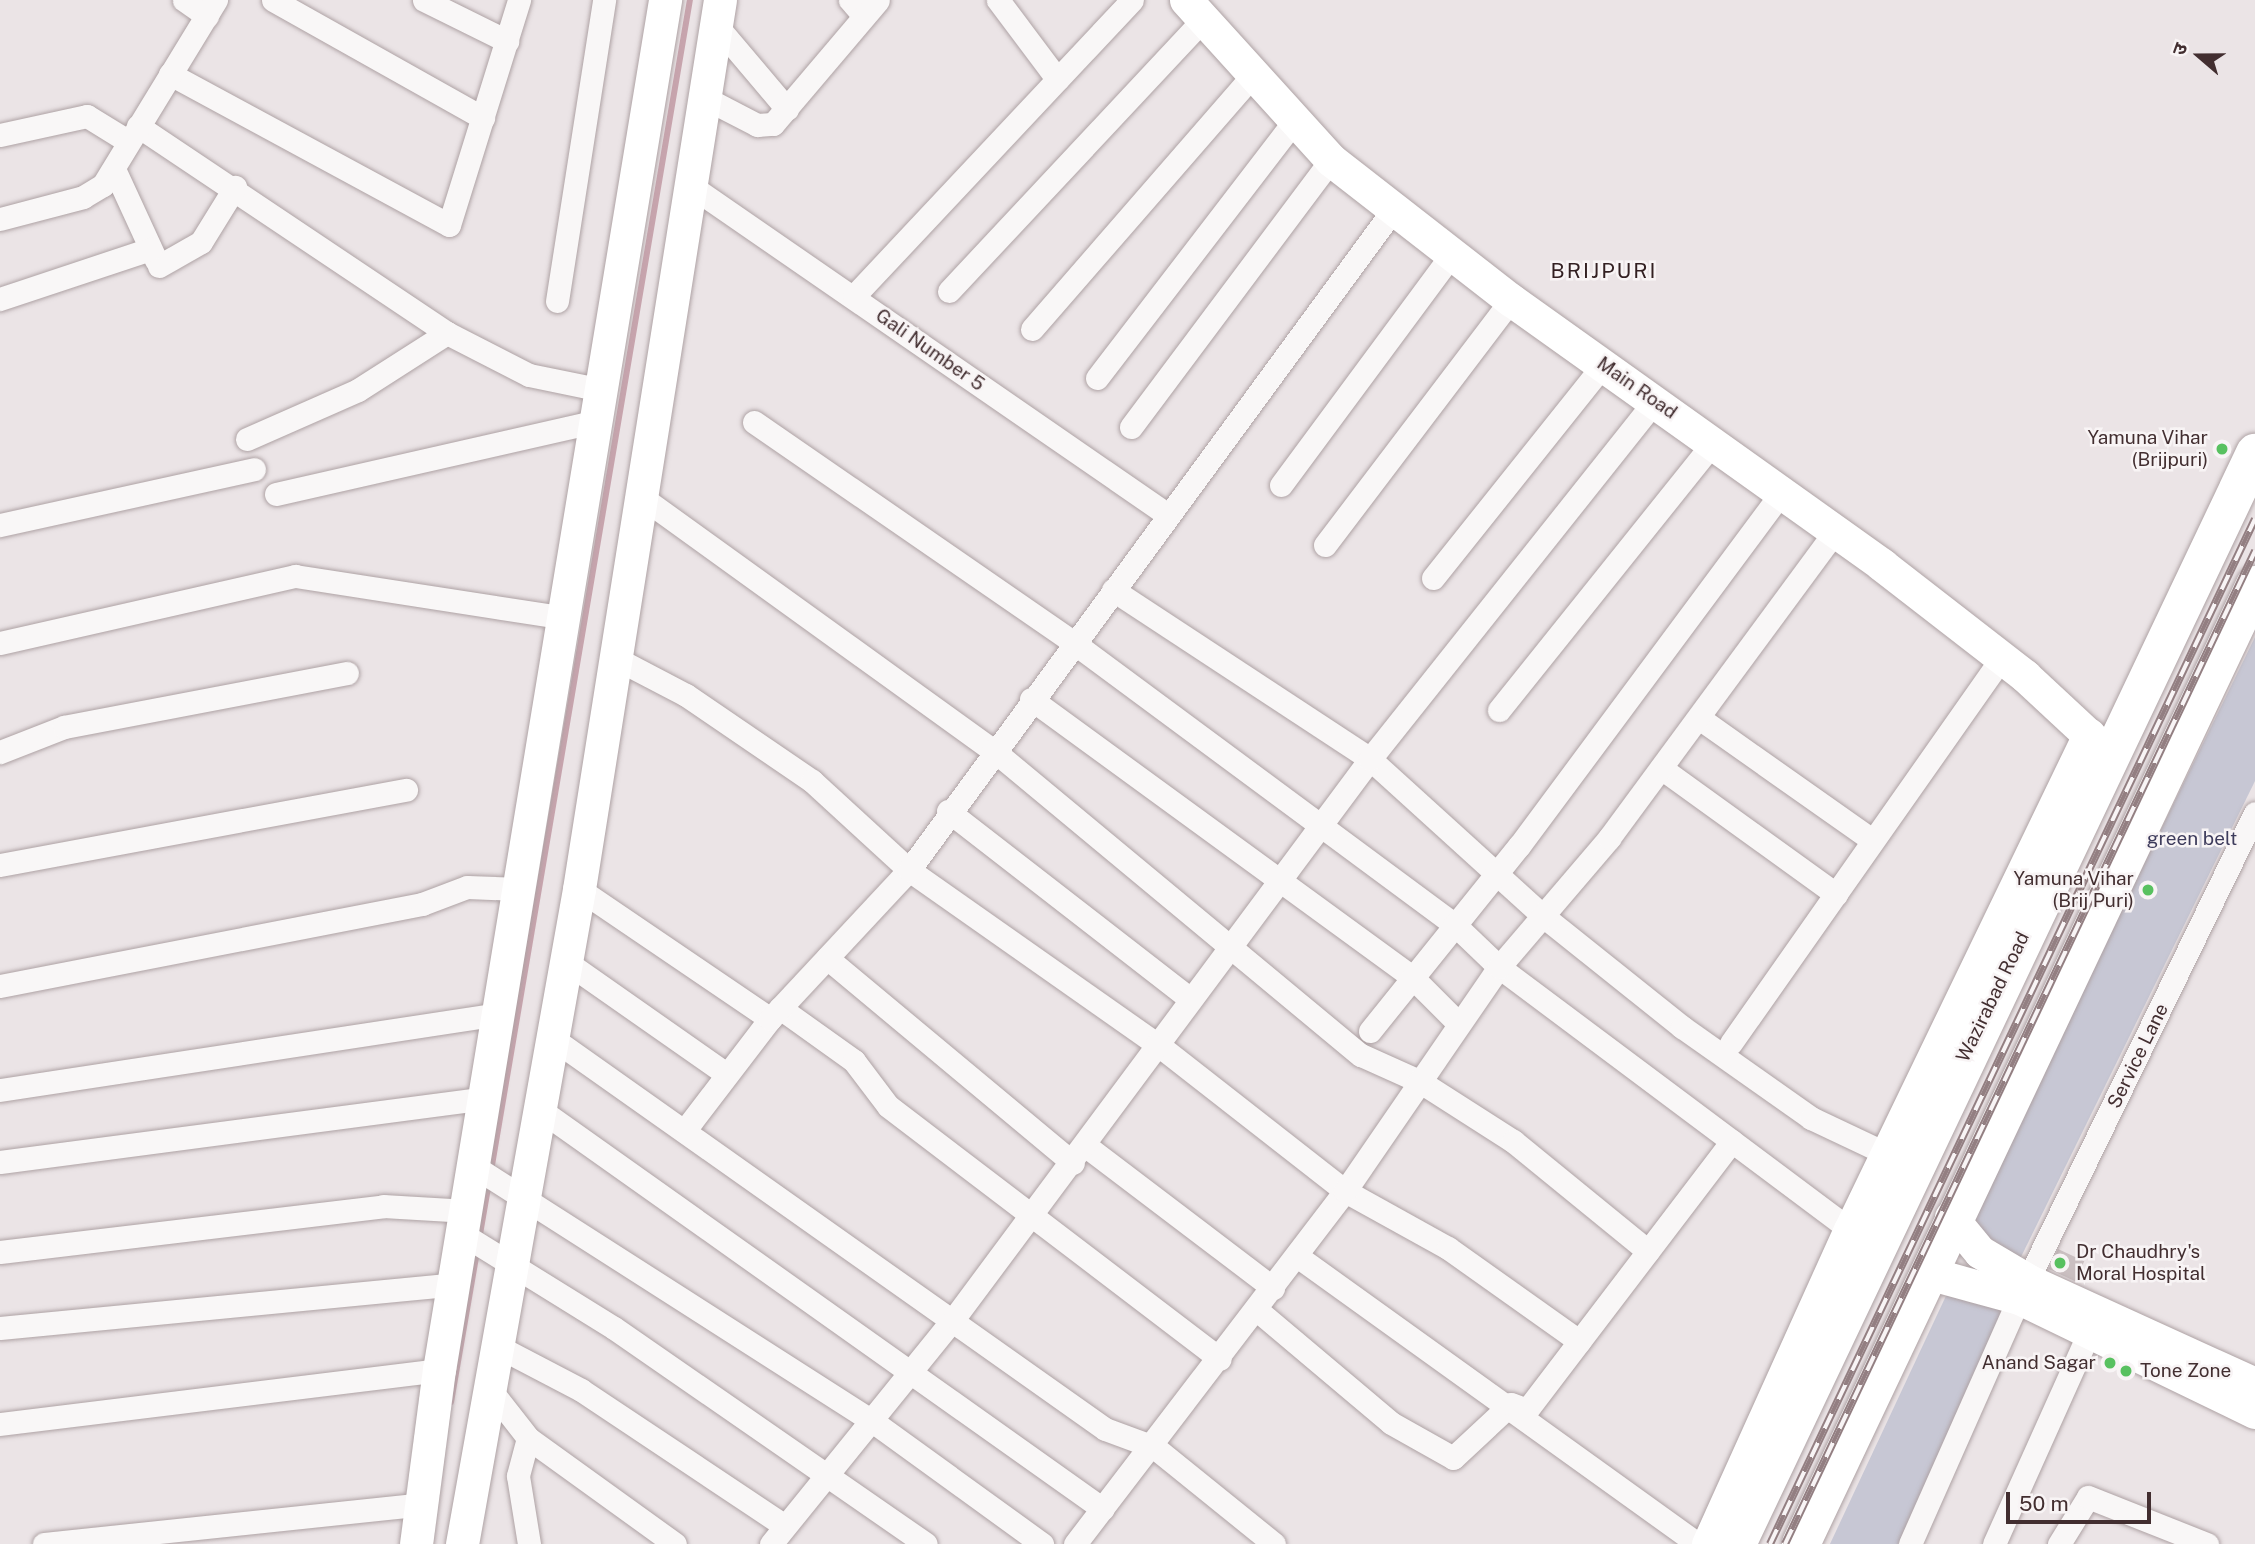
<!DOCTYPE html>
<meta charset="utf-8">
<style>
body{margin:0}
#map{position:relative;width:2255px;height:1544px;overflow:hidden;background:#ebe4e6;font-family:"Public Sans","Noto Sans Devanagari",sans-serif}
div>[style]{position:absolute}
.green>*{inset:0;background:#c7c7d4}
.stream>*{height:6px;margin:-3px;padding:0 3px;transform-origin:3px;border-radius:3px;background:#c7a4ad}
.building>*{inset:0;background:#cabfc1;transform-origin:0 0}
.roads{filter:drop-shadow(0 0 2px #aea2a4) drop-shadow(0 0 2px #aea2a4)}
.street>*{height:23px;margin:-11.5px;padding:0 11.5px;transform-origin:11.5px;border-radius:11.5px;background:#f9f7f7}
.secondary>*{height:33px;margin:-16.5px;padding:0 16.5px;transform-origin:16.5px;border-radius:16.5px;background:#fff}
.highway>*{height:38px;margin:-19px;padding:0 19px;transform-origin:19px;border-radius:19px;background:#fff}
.rail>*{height:8px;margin-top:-4px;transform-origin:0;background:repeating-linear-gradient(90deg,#f8f4f5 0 16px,#937f82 0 32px);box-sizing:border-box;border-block:2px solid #937f82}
.dots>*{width:19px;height:19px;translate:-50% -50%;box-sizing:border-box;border:4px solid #f8f4f5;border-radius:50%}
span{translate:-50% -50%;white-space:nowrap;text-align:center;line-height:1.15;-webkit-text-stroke:5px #f8f4f5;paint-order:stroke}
.street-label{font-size:19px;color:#422e30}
.poi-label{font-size:19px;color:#422e30}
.right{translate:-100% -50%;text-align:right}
.left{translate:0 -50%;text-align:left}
.park-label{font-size:19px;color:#3e3c5c}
.neighbourhood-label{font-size:21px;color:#332022;letter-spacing:2px}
.north{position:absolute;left:2164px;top:21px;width:70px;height:70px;-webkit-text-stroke:5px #f8f4f5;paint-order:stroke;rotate:290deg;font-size:19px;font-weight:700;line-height:28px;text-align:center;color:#422e30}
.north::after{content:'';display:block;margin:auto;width:24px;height:32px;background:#422e30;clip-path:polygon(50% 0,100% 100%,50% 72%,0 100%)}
.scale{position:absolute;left:2006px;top:1492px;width:145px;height:32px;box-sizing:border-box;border:4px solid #422e30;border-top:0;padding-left:9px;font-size:21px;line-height:24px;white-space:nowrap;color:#422e30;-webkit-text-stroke:5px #f8f4f5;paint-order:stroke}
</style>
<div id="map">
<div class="green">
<div style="clip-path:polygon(2255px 637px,2255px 781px,2020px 1259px,1968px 1224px)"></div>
<div style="clip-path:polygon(1952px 1283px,2009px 1315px,1898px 1544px,1830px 1544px)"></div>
</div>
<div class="stream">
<div style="left:491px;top:1171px;width:1188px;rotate:-80.36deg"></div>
<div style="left:479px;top:1240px;width:59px;rotate:-80.2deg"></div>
<div style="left:451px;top:1402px;width:153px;rotate:-80.2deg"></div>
</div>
<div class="building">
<div style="left:2058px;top:1249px;width:29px;height:22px;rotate:25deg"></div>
</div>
<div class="roads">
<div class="street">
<div style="left:184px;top:0;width:28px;rotate:35deg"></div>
<div style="left:273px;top:0;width:241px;rotate:29.3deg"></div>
<div style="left:424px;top:0;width:93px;rotate:26.3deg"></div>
<div style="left:850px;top:0;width:21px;rotate:49deg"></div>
<div style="left:998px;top:0;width:99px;rotate:53.2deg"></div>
<div style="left:716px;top:25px;width:110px;rotate:49.8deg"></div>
<div style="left:170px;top:74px;width:317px;rotate:28.4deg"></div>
<div style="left:449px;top:225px;width:236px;rotate:-72.7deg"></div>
<div style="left:705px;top:98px;width:59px;rotate:27.4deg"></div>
<div style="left:757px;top:125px;width:16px;rotate:-4deg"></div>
<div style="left:773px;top:124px;width:162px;rotate:-49.7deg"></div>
<div style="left:138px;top:126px;width:372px;rotate:33.8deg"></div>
<div style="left:447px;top:333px;width:92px;rotate:27.1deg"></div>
<div style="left:529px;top:375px;width:69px;rotate:11.6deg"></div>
<div style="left:0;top:135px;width:89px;rotate:-12.3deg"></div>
<div style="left:87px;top:116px;width:46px;rotate:31.6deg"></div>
<div style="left:115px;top:171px;width:98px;rotate:65.3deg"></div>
<div style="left:691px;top:186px;width:579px;rotate:34.6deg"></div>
<div style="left:0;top:219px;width:86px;rotate:-14.8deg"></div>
<div style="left:83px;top:197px;width:23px;rotate:-31deg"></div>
<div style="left:103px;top:185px;width:217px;rotate:-58.6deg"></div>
<div style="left:159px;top:266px;width:48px;rotate:-29.7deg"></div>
<div style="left:201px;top:242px;width:65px;rotate:-58.3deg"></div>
<div style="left:949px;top:291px;width:371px;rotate:-46.9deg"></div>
<div style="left:854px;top:296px;width:406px;rotate:-46.8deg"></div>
<div style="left:0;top:299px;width:158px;rotate:-18.4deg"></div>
<div style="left:557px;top:301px;width:305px;rotate:-81.1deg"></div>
<div style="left:1032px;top:329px;width:335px;rotate:-49deg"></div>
<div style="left:1097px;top:378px;width:324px;rotate:-52.5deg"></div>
<div style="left:754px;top:422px;width:389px;rotate:34.6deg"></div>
<div style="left:1074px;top:643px;width:474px;rotate:36.5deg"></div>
<div style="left:1455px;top:925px;width:61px;rotate:43.7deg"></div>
<div style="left:1499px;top:967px;width:451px;rotate:36.8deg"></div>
<div style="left:1131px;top:427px;width:334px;rotate:-53.2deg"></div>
<div style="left:247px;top:439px;width:121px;rotate:-23.8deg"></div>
<div style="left:358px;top:390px;width:106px;rotate:-32.6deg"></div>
<div style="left:1281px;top:485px;width:286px;rotate:-53.5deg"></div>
<div style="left:276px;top:494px;width:325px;rotate:-12.8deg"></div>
<div style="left:643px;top:498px;width:431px;rotate:35.8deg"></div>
<div style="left:993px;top:750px;width:478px;rotate:39.7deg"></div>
<div style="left:1361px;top:1055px;width:64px;rotate:24.1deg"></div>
<div style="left:1419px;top:1081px;width:112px;rotate:32.6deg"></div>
<div style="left:1513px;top:1141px;width:174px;rotate:39.2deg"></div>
<div style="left:0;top:525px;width:260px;rotate:-12.4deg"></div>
<div style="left:1325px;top:545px;width:308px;rotate:-52.8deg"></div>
<div style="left:1433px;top:578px;width:274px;rotate:-51.4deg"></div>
<div style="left:1113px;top:590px;width:308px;rotate:33.3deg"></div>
<div style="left:1370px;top:759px;width:234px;rotate:42.2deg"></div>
<div style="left:1543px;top:916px;width:178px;rotate:38.6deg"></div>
<div style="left:1682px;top:1027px;width:158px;rotate:35.2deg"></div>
<div style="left:1811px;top:1118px;width:84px;rotate:25.3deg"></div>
<div style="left:0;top:643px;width:303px;rotate:-12.8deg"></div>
<div style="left:295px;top:576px;width:269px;rotate:8.8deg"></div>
<div style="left:617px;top:659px;width:78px;rotate:27.6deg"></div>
<div style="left:686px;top:695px;width:153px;rotate:34.3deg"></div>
<div style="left:812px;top:781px;width:132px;rotate:42.5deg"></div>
<div style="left:909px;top:870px;width:303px;rotate:35.1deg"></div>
<div style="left:1157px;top:1044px;width:239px;rotate:38deg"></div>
<div style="left:1345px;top:1191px;width:118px;rotate:29deg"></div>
<div style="left:1448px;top:1248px;width:161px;rotate:35.4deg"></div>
<div style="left:1031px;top:699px;width:473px;rotate:36.1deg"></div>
<div style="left:1413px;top:978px;width:64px;rotate:45deg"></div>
<div style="left:1499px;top:710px;width:342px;rotate:-51.3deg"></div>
<div style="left:1699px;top:718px;width:212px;rotate:35.2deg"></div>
<div style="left:0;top:752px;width:69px;rotate:-21.3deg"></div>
<div style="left:64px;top:727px;width:288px;rotate:-10.8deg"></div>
<div style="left:1661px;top:768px;width:216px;rotate:35.8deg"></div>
<div style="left:948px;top:811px;width:306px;rotate:37.8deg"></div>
<div style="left:0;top:865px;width:413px;rotate:-10.5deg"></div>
<div style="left:579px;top:889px;width:231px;rotate:34.2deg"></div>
<div style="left:827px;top:958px;width:320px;rotate:39.8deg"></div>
<div style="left:565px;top:961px;width:195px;rotate:35deg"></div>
<div style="left:0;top:986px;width:430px;rotate:-11deg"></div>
<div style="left:422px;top:904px;width:48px;rotate:-20.7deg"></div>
<div style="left:467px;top:887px;width:51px;rotate:2.2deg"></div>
<div style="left:780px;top:1008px;width:91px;rotate:35.6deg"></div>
<div style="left:854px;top:1061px;width:56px;rotate:52.9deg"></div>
<div style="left:888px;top:1106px;width:417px;rotate:37.3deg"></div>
<div style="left:1370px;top:1031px;width:238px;rotate:-51.2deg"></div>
<div style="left:1519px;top:846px;width:440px;rotate:-53.4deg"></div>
<div style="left:552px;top:1038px;width:677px;rotate:35.26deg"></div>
<div style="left:1105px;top:1429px;width:52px;rotate:20.2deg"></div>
<div style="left:1154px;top:1447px;width:154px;rotate:38.9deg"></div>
<div style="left:1731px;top:1043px;width:471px;rotate:-54.9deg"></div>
<div style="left:0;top:1090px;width:505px;rotate:-8.66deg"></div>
<div style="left:539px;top:1109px;width:691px;rotate:35.35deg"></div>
<div style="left:685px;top:1130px;width:140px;rotate:-52.6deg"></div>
<div style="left:770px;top:1019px;width:204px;rotate:-47deg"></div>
<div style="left:909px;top:870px;width:818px;rotate:-53.75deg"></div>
<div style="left:1086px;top:1146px;width:235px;rotate:37.2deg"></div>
<div style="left:0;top:1162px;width:490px;rotate:-7.5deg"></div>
<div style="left:475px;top:1167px;width:466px;rotate:32.6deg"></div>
<div style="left:868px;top:1418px;width:215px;rotate:35.9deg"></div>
<div style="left:464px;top:1235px;width:176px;rotate:31.8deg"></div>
<div style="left:614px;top:1328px;width:379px;rotate:34.7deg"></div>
<div style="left:0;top:1252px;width:386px;rotate:-6.8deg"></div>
<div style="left:383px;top:1206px;width:85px;rotate:3.4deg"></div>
<div style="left:1297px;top:1256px;width:494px;rotate:35.7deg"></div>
<div style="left:1257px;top:1310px;width:175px;rotate:40.1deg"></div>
<div style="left:1391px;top:1423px;width:71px;rotate:29.4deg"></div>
<div style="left:1453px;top:1458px;width:79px;rotate:-43deg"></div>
<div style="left:1511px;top:1404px;width:17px;rotate:21deg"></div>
<div style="left:1527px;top:1410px;width:338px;rotate:-52.7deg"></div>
<div style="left:0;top:1328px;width:457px;rotate:-5.5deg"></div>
<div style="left:497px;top:1346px;width:95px;rotate:27.6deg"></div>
<div style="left:581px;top:1390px;width:245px;rotate:33.7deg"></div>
<div style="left:489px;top:1388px;width:63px;rotate:52deg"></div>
<div style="left:528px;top:1438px;width:181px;rotate:35.8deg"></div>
<div style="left:0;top:1424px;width:442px;rotate:-7deg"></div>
<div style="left:528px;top:1438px;width:39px;rotate:105deg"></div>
<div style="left:518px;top:1476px;width:69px;rotate:80.8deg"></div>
<div style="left:44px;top:1544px;width:376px;rotate:-6deg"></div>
<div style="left:771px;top:1544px;width:292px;rotate:-51deg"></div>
<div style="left:955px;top:1317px;width:695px;rotate:-53.36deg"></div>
<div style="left:1370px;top:759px;width:459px;rotate:-51.5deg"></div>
<div style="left:1075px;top:1544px;width:444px;rotate:-52.6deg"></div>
<div style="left:1345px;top:1191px;width:272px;rotate:-55.5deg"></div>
<div style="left:1499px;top:967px;width:170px;rotate:-49.5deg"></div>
<div style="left:1609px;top:838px;width:380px;rotate:-53.6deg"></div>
<div style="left:1910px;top:1544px;width:269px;rotate:-66.1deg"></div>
<div style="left:2019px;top:1298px;width:539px;rotate:-64.05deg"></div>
<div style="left:1994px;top:1544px;width:231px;rotate:-65.8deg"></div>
<div style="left:2059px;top:1544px;width:55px;rotate:-58.3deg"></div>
<div style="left:2088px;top:1497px;width:128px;rotate:21.6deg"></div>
</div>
<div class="secondary">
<div style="left:1186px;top:0;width:216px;rotate:47.8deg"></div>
<div style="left:1331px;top:160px;width:228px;rotate:37.9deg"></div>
<div style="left:1511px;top:300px;width:456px;rotate:35.5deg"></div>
<div style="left:1882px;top:565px;width:181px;rotate:37.8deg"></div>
<div style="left:2025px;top:676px;width:115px;rotate:42.9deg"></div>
<div style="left:1951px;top:1217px;width:45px;rotate:50.4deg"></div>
<div style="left:1980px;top:1252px;width:57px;rotate:30.6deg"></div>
<div style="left:2029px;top:1281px;width:248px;rotate:24.5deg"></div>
<div style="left:1928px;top:1273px;width:94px;rotate:15.4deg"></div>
<div style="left:2019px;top:1298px;width:262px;rotate:25.8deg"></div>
<div style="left:416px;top:1544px;width:176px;rotate:-82.5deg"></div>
<div style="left:439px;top:1370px;width:1389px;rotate:-80.63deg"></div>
<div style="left:462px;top:1544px;width:665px;rotate:-79.87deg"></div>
<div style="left:579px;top:889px;width:900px;rotate:-80.99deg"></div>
<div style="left:1708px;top:1544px;width:345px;rotate:-65.7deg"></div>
<div style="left:1850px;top:1230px;width:550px;rotate:-64.23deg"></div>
</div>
<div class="highway">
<div style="left:1737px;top:1544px;width:1208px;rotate:-64.6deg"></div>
<div style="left:1801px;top:1544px;width:1061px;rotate:-64.67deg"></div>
</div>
</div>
<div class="rail">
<div style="left:1770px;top:1544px;width:1134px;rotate:-64.68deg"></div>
<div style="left:1785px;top:1544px;width:1099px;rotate:-64.67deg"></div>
</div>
<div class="dots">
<div style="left:2222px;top:449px;background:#58c160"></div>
<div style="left:2148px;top:890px;background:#58c160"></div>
<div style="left:2060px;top:1263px;background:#58c160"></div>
<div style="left:2110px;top:1363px;background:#58c160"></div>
<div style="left:2126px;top:1371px;background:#58c160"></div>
</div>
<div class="street-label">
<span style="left:930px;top:350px;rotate:35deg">Gali Number 5</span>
<span style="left:1637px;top:388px;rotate:35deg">Main Road</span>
<span style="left:1993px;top:997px;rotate:-64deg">Wazirabad Road</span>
<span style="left:2138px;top:1056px;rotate:-64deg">Service Lane</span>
</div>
<div class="poi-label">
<span class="right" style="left:2208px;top:449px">Yamuna Vihar<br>(Brijpuri)</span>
<span class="right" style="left:2134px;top:890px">Yamuna Vihar<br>(Brij Puri)</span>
<span class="left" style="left:2076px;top:1263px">Dr Chaudhry's<br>Moral Hospital</span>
<span class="right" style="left:2096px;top:1363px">Anand Sagar</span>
<span class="left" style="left:2140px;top:1371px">Tone Zone</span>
</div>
<div class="park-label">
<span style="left:2192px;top:839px">green belt</span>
</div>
<div class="neighbourhood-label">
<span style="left:1604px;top:271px">BRIJPURI</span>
</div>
<div class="north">उ</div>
<div class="scale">50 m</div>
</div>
